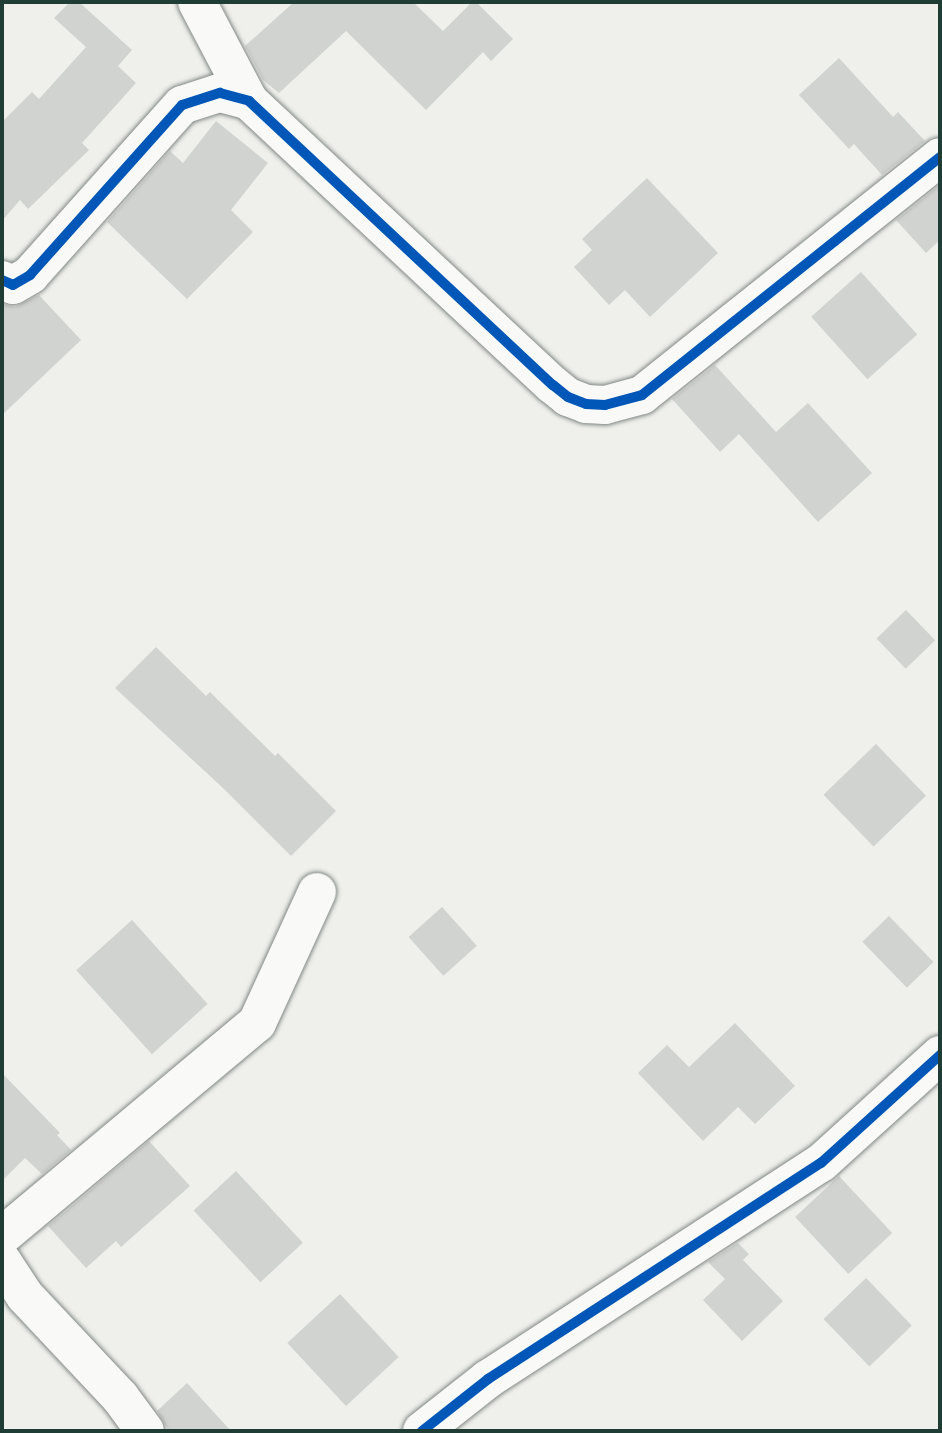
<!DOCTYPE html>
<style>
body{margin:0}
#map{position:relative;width:942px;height:1433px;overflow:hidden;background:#eff0ec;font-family:"Gochi Hand",sans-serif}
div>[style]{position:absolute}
.building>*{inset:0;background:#d1d3d0;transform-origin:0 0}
.roads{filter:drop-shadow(0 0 2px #828885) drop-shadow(0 0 2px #828885)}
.minor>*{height:38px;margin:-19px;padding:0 19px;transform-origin:19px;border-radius:19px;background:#f9f9f7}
.cycleway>*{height:10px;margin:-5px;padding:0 5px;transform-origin:5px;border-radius:5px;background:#0057b8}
span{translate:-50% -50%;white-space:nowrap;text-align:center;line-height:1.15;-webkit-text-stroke:5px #fdfcf7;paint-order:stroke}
.frame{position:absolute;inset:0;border:4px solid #1f3d34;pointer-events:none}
</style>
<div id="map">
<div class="building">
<div style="clip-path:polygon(70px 2px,79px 2px,132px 50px,118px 66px,136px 83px,82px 143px,89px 150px,28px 209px,20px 200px,2px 221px,2px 122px,32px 92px,39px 99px,86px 47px,54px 18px)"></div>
<div style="clip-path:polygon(294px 2px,413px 2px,443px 31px,472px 2px,476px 2px,513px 39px,491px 61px,483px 52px,426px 110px,346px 31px,279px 93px,263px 80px,245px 46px)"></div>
<div style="clip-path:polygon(839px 58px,893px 117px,898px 112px,925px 141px,882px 175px,854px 144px,849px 149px,799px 95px)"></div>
<div style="clip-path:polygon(216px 121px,268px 163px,231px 210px,253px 232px,187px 299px,107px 222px,170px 151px,183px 163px)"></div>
<div style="clip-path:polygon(647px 178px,718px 253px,650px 317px,625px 290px,609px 305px,574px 267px,592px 250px,582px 239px)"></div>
<div style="clip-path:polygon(940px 185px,940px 240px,926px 253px,896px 220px)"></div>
<div style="left:861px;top:272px;width:84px;height:67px;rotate:48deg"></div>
<div style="clip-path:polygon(39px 295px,81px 340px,2px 415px,2px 304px,15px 307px)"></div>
<div style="clip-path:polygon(715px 365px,776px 432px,808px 403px,872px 473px,818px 522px,739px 434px,720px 452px,672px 399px)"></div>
<div style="left:906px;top:610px;width:42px;height:41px;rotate:46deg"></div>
<div style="clip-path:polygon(156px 647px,206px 696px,210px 692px,275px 756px,278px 753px,336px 811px,291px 856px,224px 789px,115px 688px)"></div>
<div style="left:876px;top:744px;width:72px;height:73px;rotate:46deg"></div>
<div style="left:442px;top:907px;width:52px;height:45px;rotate:48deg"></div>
<div style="left:889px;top:916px;width:64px;height:37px;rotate:46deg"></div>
<div style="left:132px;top:920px;width:113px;height:75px;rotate:48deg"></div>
<div style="clip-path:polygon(735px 1023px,795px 1086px,755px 1124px,738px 1107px,703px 1141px,638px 1073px,667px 1045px,689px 1067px)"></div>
<div style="clip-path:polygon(2px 1073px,60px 1133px,57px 1135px,71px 1150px,42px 1174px,25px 1158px,2px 1181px)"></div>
<div style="clip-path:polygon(149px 1141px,190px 1186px,121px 1247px,116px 1241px,86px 1268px,48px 1226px)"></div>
<div style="left:236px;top:1171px;width:98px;height:58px;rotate:47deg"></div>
<div style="left:839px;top:1176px;width:78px;height:60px;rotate:47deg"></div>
<div style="clip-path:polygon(738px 1243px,749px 1254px,743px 1260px,783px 1301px,742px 1341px,703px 1300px,725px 1279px,708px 1262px)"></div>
<div style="left:866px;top:1278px;width:66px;height:59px;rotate:46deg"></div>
<div style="left:340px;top:1294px;width:86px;height:72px;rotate:47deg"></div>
<div style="clip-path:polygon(187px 1383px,231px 1431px,169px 1431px,157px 1411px)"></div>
</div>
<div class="roads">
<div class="minor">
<div style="left:197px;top:2px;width:112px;rotate:62.3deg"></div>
<div style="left:2px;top:280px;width:12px;rotate:24deg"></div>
<div style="left:13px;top:285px;width:20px;rotate:-30deg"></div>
<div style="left:30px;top:275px;width:228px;rotate:-48.2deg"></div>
<div style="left:182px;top:105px;width:40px;rotate:-18deg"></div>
<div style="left:220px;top:93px;width:30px;rotate:15deg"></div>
<div style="left:249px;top:101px;width:416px;rotate:43.1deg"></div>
<div style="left:553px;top:385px;width:19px;rotate:39deg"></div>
<div style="left:568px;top:397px;width:19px;rotate:21deg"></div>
<div style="left:586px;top:404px;width:19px;rotate:3deg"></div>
<div style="left:605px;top:405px;width:38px;rotate:-15deg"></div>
<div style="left:642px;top:395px;width:381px;rotate:-38.6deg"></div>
<div style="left:2px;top:1236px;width:332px;rotate:-39.9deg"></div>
<div style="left:257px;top:1023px;width:144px;rotate:-65.4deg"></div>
<div style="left:2px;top:1261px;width:42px;rotate:56.7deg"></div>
<div style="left:25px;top:1296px;width:139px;rotate:46.8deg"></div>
<div style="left:120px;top:1397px;width:42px;rotate:53.7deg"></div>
<div style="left:422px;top:1431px;width:84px;rotate:-38.2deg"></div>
<div style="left:488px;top:1379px;width:397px;rotate:-33deg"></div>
<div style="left:821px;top:1163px;width:161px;rotate:-42.2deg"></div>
</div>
</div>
<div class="cycleway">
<div style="left:2px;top:280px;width:12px;rotate:24deg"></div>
<div style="left:13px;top:285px;width:20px;rotate:-30deg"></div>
<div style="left:30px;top:275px;width:228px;rotate:-48.2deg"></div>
<div style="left:182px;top:105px;width:40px;rotate:-18deg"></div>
<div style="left:220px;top:93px;width:30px;rotate:15deg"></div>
<div style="left:249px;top:101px;width:416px;rotate:43.1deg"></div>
<div style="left:553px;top:385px;width:19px;rotate:39deg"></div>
<div style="left:568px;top:397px;width:19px;rotate:21deg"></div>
<div style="left:586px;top:404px;width:19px;rotate:3deg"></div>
<div style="left:605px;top:405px;width:38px;rotate:-15deg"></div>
<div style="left:642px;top:395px;width:381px;rotate:-38.6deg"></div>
<div style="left:422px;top:1431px;width:84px;rotate:-38.2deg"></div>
<div style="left:488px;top:1379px;width:397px;rotate:-33deg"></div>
<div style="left:821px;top:1163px;width:161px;rotate:-42.2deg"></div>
</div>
<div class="frame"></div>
</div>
